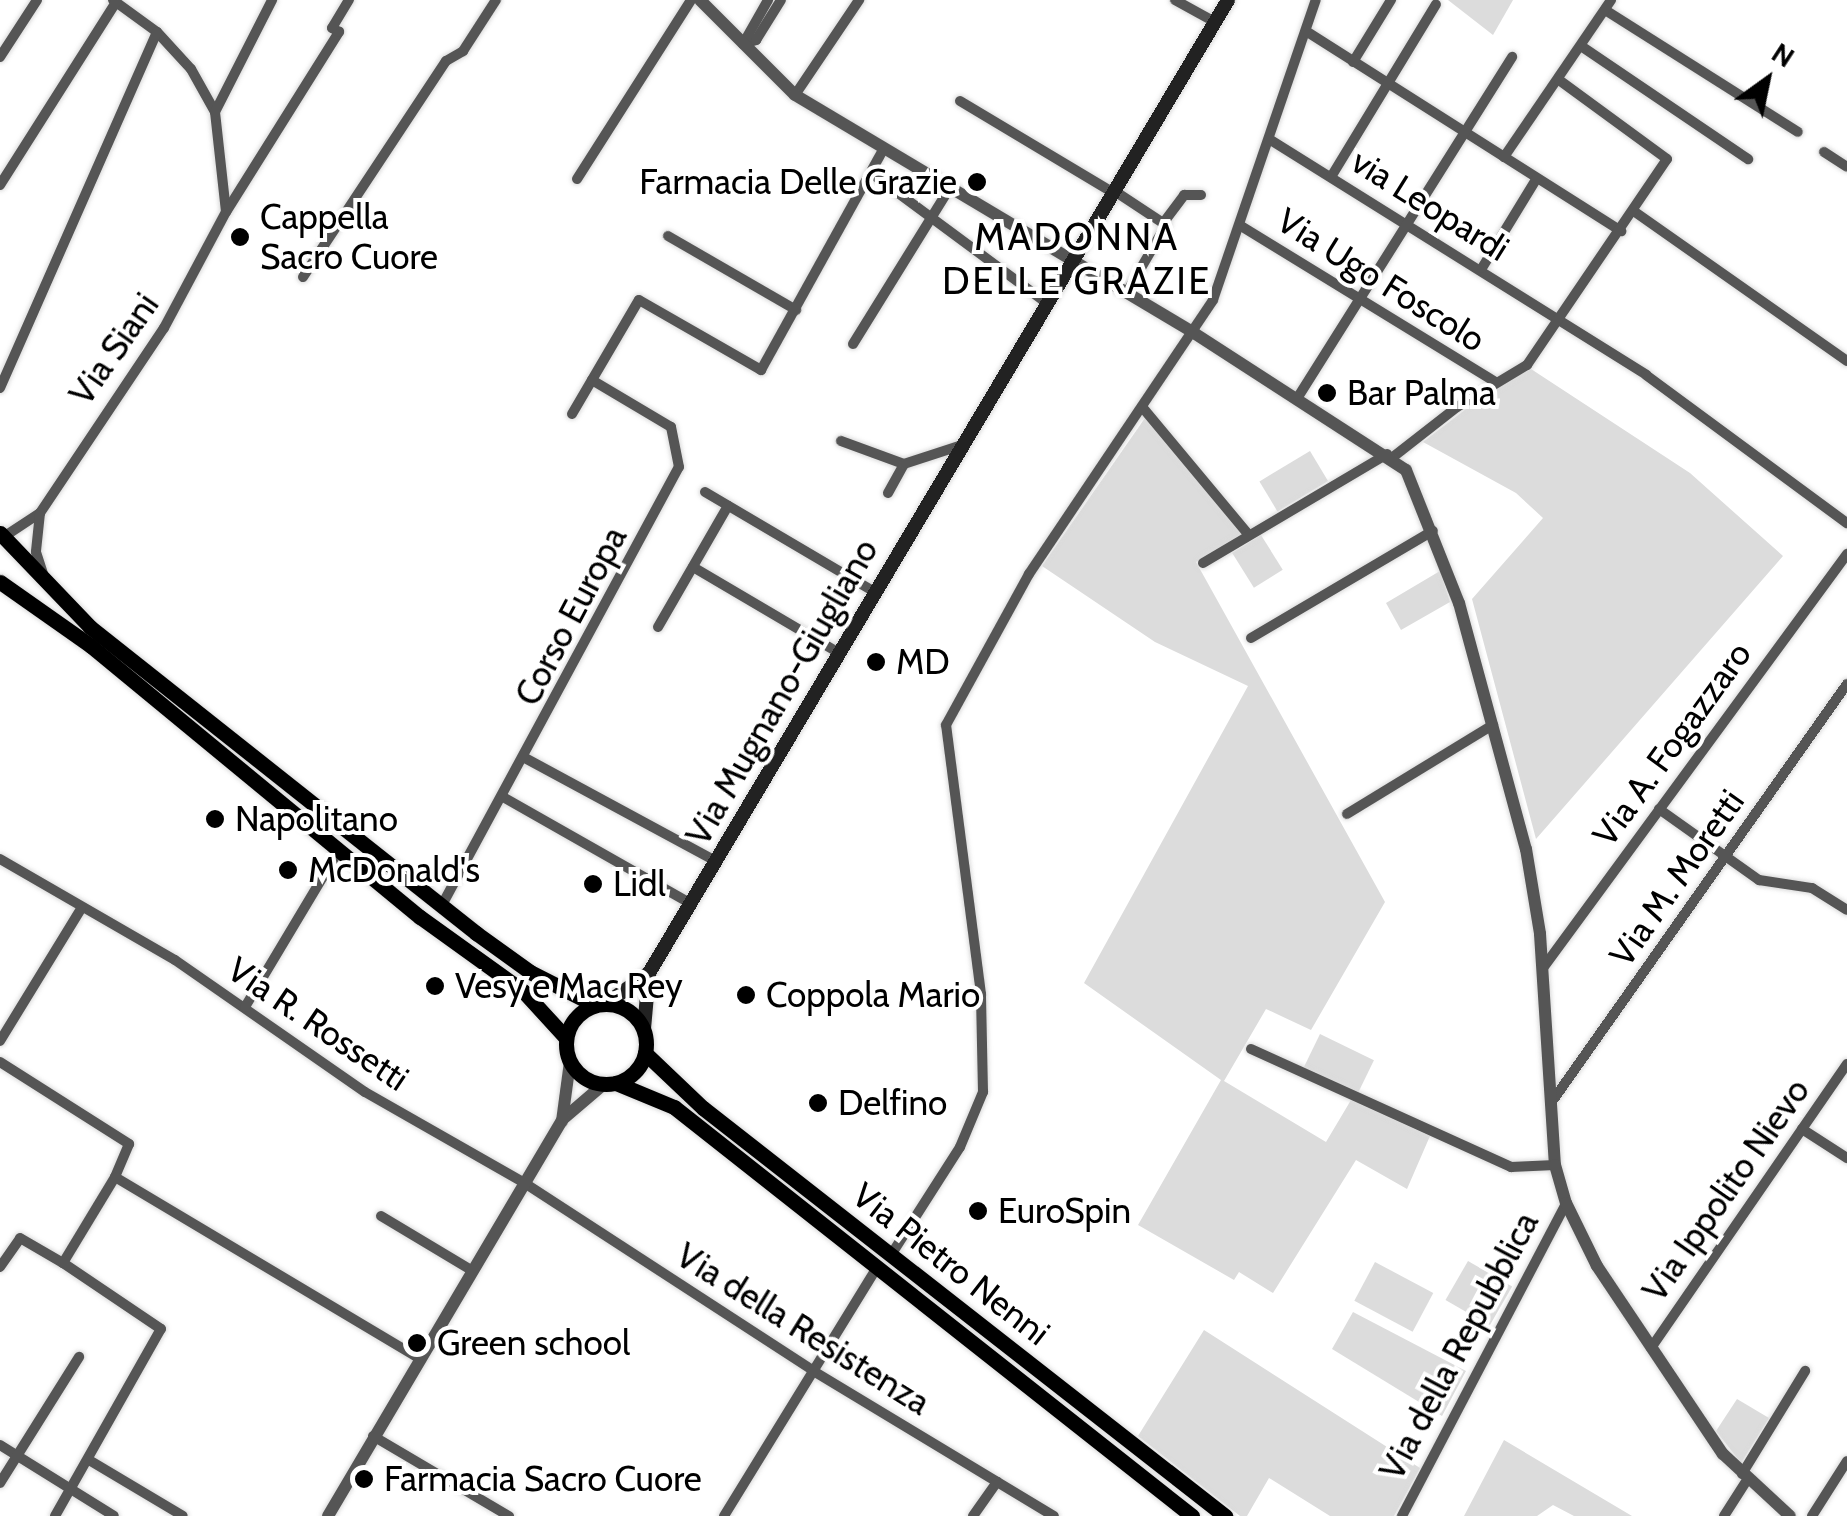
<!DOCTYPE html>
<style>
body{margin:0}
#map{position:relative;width:1847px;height:1516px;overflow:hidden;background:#fff;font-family:Cabin,sans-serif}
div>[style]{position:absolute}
.green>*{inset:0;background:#dcdcdc;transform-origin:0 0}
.roads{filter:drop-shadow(0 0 2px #dbdbdb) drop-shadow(0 0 2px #dbdbdb)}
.minor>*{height:10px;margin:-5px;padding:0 5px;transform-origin:5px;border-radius:5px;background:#555}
.tertiary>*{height:12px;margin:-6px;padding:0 6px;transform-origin:6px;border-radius:6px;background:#555}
.secondary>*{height:14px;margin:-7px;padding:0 7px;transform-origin:7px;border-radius:7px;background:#222}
.primary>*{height:15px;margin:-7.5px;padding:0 7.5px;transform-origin:7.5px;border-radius:7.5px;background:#000}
.primary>.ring{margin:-7.5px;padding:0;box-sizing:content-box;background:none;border:15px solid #000;border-radius:50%}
.dots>*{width:28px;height:28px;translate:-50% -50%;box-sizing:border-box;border:5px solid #fff;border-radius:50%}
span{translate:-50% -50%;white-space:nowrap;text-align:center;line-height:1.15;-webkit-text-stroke:8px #fff;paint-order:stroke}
.poi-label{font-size:35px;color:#000}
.right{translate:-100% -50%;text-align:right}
.left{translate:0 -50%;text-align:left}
.street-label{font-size:35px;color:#000}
.neighbourhood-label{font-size:38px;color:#000;letter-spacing:2.5px}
.north{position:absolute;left:1717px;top:30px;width:100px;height:100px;-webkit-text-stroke:8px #fff;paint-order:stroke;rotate:33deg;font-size:28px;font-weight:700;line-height:40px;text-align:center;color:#000}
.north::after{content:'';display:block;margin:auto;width:35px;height:45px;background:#000;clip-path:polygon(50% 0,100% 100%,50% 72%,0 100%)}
</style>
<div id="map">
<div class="green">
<div style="clip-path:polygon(1448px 0,1513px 0,1493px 35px)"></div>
<div style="clip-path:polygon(1531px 369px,1690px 473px,1783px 556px,1536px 839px,1472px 599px,1543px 518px,1516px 493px,1423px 442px,1496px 386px)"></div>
<div style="clip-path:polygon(1145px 418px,1242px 534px,1196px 562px,1385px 902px,1311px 1030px,1266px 1009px,1224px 1081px,1326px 1142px,1351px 1100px,1430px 1136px,1407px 1189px,1356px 1160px,1273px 1293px,1239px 1272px,1234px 1280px,1138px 1225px,1221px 1080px,1084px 983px,1248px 686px,1155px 642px,1042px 566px)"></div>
<div style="left:1310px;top:451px;width:35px;height:59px;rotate:59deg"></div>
<div style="left:1261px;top:535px;width:41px;height:34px;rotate:58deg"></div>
<div style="clip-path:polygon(1440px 571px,1450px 602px,1401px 630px,1386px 603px)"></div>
<div style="left:1320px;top:1034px;width:60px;height:38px;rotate:26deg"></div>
<div style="left:1468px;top:1261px;width:51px;height:45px;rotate:30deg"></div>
<div style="left:1375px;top:1262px;width:66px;height:44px;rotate:28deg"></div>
<div style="clip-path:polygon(1353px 1312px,1466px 1371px,1442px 1416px,1332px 1349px)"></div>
<div style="clip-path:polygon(1204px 1330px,1420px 1468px,1394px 1516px,1330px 1516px,1269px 1478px,1247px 1516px,1240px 1516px,1138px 1436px)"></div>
<div style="clip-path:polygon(1737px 1399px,1769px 1418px,1741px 1463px,1716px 1431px)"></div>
<div style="clip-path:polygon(1504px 1440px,1632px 1516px,1574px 1516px,1553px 1505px,1537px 1516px,1464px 1516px)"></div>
</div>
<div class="roads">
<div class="minor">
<div style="left:113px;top:0;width:54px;rotate:36deg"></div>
<div style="left:157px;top:32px;width:50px;rotate:47.4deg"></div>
<div style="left:191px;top:69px;width:49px;rotate:60.8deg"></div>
<div style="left:215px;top:112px;width:100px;rotate:83.7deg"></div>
<div style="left:1175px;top:0;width:46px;rotate:28.8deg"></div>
<div style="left:1605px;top:10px;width:228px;rotate:32.3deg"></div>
<div style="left:1309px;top:33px;width:370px;rotate:32.4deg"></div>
<div style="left:743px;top:44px;width:14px;rotate:-17deg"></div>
<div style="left:756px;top:40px;width:47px;rotate:-58deg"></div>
<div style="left:743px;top:44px;width:51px;rotate:-60.4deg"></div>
<div style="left:1581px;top:46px;width:202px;rotate:34.1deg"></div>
<div style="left:0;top:57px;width:68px;rotate:-57deg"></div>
<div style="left:1353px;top:62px;width:73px;rotate:-58.5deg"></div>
<div style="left:795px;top:95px;width:115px;rotate:-56deg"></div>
<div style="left:960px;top:101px;width:177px;rotate:30.9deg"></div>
<div style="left:215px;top:112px;width:126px;rotate:-63deg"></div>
<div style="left:1269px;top:139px;width:445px;rotate:32deg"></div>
<div style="left:1646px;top:375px;width:250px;rotate:36.4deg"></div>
<div style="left:1824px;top:152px;width:27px;rotate:33deg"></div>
<div style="left:1504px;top:157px;width:190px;rotate:-55.7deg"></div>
<div style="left:871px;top:173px;width:219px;rotate:36.5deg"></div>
<div style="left:1331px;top:177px;width:202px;rotate:-58.7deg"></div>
<div style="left:577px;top:179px;width:212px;rotate:-57.5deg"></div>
<div style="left:0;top:185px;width:217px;rotate:-57.6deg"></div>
<div style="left:1113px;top:190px;width:64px;rotate:33.4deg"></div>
<div style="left:1166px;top:225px;width:78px;rotate:120.2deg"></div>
<div style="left:1635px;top:212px;width:259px;rotate:35.1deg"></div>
<div style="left:1164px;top:222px;width:34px;rotate:-53deg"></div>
<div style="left:1184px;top:195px;width:17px"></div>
<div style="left:1241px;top:226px;width:297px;rotate:31.5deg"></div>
<div style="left:668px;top:236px;width:148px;rotate:30deg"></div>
<div style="left:1482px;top:268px;width:105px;rotate:-58.6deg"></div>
<div style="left:303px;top:277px;width:259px;rotate:-56.5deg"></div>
<div style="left:446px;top:61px;width:20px;rotate:-30deg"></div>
<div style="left:463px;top:51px;width:61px;rotate:-57.1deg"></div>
<div style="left:853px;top:344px;width:186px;rotate:-58.2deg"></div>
<div style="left:0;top:388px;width:389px;rotate:-66.2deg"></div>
<div style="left:1298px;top:397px;width:402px;rotate:-57.8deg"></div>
<div style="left:1143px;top:408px;width:165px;rotate:50.2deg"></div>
<div style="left:572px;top:414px;width:132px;rotate:-59.6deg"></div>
<div style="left:639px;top:300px;width:141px;rotate:29.8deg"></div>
<div style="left:761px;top:370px;width:254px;rotate:-61deg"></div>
<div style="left:841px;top:441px;width:67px;rotate:20.1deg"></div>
<div style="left:1393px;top:457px;width:81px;rotate:-38deg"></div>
<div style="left:1457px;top:407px;width:82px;rotate:-31deg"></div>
<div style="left:1527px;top:365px;width:249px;rotate:-55.8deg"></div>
<div style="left:1667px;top:159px;width:134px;rotate:-143.8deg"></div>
<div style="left:705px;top:492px;width:197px;rotate:30.5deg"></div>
<div style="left:888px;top:493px;width:33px;rotate:-61deg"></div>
<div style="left:904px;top:464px;width:61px;rotate:-18.1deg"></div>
<div style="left:40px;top:513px;width:223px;rotate:-56.2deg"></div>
<div style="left:164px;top:328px;width:132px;rotate:-61.9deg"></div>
<div style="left:226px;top:212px;width:213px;rotate:-57.9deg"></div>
<div style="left:339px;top:32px;width:8px;rotate:-150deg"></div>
<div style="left:332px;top:28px;width:33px;rotate:-59deg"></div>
<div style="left:5px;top:536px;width:42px;rotate:-33.3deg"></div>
<div style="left:40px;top:513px;width:39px;rotate:96deg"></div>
<div style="left:36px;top:552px;width:22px;rotate:72deg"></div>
<div style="left:1203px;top:563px;width:214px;rotate:-30.6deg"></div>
<div style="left:693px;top:567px;width:169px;rotate:30.5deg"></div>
<div style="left:658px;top:627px;width:140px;rotate:-60deg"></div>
<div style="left:1251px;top:638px;width:211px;rotate:-30.5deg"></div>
<div style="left:525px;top:758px;width:218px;rotate:28.4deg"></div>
<div style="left:503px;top:797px;width:216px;rotate:29.6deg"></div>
<div style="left:1659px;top:809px;width:123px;rotate:35.4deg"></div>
<div style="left:1759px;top:880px;width:54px;rotate:8.6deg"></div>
<div style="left:1812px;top:888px;width:41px;rotate:32.2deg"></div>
<div style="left:1347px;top:814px;width:171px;rotate:-31.4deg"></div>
<div style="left:0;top:859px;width:202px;rotate:30deg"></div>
<div style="left:175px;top:960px;width:231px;rotate:34.8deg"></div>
<div style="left:365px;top:1092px;width:185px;rotate:29.7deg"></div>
<div style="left:526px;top:1184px;width:345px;rotate:33deg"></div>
<div style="left:815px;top:1372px;width:279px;rotate:31.1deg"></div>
<div style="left:442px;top:905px;width:498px;rotate:-61.6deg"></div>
<div style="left:679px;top:467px;width:41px;rotate:-101.3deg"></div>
<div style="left:671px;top:427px;width:92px;rotate:-149.3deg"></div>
<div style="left:1543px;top:968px;width:514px;rotate:-53.71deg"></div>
<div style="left:245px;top:1007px;width:183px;rotate:-59.1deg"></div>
<div style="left:0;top:1041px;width:155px;rotate:-58.5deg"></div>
<div style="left:1251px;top:1049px;width:286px;rotate:24.4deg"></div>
<div style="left:1511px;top:1167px;width:44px;rotate:-2.6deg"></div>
<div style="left:0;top:1062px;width:153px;rotate:32.4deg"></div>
<div style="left:129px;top:1144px;width:36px;rotate:113deg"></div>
<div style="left:115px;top:1177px;width:355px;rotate:30.8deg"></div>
<div style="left:1551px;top:1103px;width:513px;rotate:-54.76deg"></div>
<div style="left:1802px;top:1129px;width:54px;rotate:32.8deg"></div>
<div style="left:381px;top:1216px;width:107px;rotate:30.9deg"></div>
<div style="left:891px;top:1255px;width:128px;rotate:-57.4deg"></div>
<div style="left:960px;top:1147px;width:60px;rotate:-67.3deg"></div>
<div style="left:983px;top:1092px;width:98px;rotate:-91.2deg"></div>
<div style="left:981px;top:994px;width:271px;rotate:-97.4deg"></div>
<div style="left:946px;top:725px;width:172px;rotate:-61.2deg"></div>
<div style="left:1029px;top:574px;width:330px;rotate:-56.1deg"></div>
<div style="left:1213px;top:300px;width:317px;rotate:-71.1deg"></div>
<div style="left:0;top:1267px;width:35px;rotate:-55deg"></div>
<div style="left:20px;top:1238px;width:50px;rotate:30.2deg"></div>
<div style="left:1651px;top:1348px;width:345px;rotate:-55.4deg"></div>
<div style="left:373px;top:1436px;width:158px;rotate:30.5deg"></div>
<div style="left:0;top:1445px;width:134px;rotate:31.9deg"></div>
<div style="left:89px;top:1460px;width:109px;rotate:30.8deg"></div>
<div style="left:1742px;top:1474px;width:121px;rotate:-58.5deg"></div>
<div style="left:0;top:1483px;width:149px;rotate:-57.9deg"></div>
<div style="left:55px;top:1516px;width:215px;rotate:-60.5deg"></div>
<div style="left:161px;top:1329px;width:118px;rotate:-146deg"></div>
<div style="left:63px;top:1263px;width:100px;rotate:-58.8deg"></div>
<div style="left:724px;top:1516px;width:292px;rotate:-58.4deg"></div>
<div style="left:973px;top:1516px;width:42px;rotate:-54.8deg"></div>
<div style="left:1402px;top:1516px;width:353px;rotate:-62.3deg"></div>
<div style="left:1724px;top:1516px;width:43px;rotate:-57.4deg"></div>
<div style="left:1812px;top:1516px;width:65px;rotate:-57.5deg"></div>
</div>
<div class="tertiary">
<div style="left:700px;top:0;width:134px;rotate:45deg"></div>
<div style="left:795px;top:95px;width:465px;rotate:30.8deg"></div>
<div style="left:1194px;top:333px;width:252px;rotate:32.9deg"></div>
<div style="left:1406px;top:470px;width:143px;rotate:68.3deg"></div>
<div style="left:1459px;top:603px;width:255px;rotate:74.8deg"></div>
<div style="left:1526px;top:849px;width:86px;rotate:80.6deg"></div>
<div style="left:1540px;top:934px;width:231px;rotate:86.3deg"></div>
<div style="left:1555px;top:1165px;width:40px;rotate:74deg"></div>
<div style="left:1566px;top:1203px;width:70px;rotate:63.8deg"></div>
<div style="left:1597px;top:1266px;width:226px;rotate:56.2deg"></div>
<div style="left:1723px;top:1454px;width:91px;rotate:42.8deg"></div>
<div style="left:563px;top:1119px;width:54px;rotate:-40.5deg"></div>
<div style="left:328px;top:1516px;width:459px;rotate:-59.4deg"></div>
<div style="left:562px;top:1121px;width:60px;rotate:-82.3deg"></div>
</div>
<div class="secondary">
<div style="left:607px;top:1003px;width:52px;rotate:-35.5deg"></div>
<div style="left:649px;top:973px;width:1132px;rotate:-59.24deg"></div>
<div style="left:644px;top:1029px;width:56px;rotate:-84.9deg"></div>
</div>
<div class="primary">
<div style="left:0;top:533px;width:130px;rotate:46.2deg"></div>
<div style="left:90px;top:627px;width:493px;rotate:38.4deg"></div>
<div style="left:476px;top:933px;width:67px;rotate:35.8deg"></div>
<div style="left:530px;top:972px;width:73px;rotate:26.9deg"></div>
<div style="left:0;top:582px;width:111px;rotate:35.1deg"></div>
<div style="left:91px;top:646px;width:426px;rotate:39.5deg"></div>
<div style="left:420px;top:917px;width:127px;rotate:35.7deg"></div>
<div style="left:523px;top:991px;width:64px;rotate:47.5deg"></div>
<div class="ring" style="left:566px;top:1004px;width:65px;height:65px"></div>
<div style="left:645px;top:1053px;width:80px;rotate:43.5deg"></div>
<div style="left:703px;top:1108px;width:663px;rotate:38.01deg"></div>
<div style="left:616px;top:1083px;width:63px;rotate:22.5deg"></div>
<div style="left:674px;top:1107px;width:660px;rotate:38.29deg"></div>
</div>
</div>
<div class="dots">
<div style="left:977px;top:182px;background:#000"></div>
<div style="left:240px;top:237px;background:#000"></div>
<div style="left:1327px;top:393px;background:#000"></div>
<div style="left:876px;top:662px;background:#000"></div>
<div style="left:215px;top:819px;background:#000"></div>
<div style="left:288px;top:870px;background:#000"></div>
<div style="left:593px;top:884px;background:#000"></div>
<div style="left:435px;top:986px;background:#000"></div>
<div style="left:746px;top:995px;background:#000"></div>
<div style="left:818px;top:1103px;background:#000"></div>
<div style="left:978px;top:1211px;background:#000"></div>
<div style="left:417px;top:1343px;background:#000"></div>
<div style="left:364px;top:1479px;background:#000"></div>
</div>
<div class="poi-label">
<span class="right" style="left:957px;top:182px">Farmacia Delle Grazie</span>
<span class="left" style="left:260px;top:237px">Cappella<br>Sacro Cuore</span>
<span class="left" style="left:1347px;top:393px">Bar Palma</span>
<span class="left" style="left:896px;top:662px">MD</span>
<span class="left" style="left:235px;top:819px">Napolitano</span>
<span class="left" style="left:308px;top:870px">McDonald's</span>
<span class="left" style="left:613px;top:884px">Lidl</span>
<span class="left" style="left:455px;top:986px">Vesy e Mac Rey</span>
<span class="left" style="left:766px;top:995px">Coppola Mario</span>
<span class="left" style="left:838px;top:1103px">Delfino</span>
<span class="left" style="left:998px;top:1211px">EuroSpin</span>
<span class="left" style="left:437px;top:1343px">Green school</span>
<span class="left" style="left:384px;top:1479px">Farmacia Sacro Cuore</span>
</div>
<div class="street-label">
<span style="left:1430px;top:205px;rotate:32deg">via Leopardi</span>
<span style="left:1381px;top:280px;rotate:32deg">Via Ugo Foscolo</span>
<span style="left:114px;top:349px;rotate:-55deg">Via Siani</span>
<span style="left:571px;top:616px;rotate:-62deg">Corso Europa</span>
<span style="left:782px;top:692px;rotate:-60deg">Via Mugnano-Giugliano</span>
<span style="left:1672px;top:744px;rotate:-54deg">Via A. Fogazzaro</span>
<span style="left:1677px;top:878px;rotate:-55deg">Via M. Moretti</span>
<span style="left:318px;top:1024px;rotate:34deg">Via R. Rossetti</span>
<span style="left:1726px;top:1190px;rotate:-55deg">Via Ippolito Nievo</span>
<span style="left:951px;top:1264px;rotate:38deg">Via Pietro Nenni</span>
<span style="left:803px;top:1329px;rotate:32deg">Via della Resistenza</span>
<span style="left:1459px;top:1346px;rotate:-62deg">Via della Repubblica</span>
</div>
<div class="neighbourhood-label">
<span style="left:1077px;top:259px">MADONNA<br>DELLE GRAZIE</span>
</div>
<div class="north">N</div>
</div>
